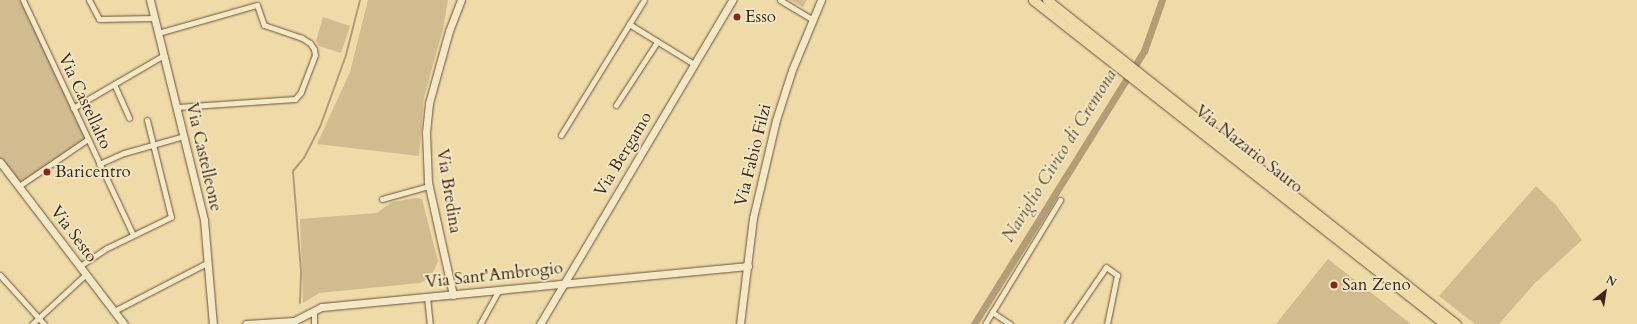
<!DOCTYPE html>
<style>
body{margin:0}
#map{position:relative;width:1637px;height:324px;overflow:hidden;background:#eedba8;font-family:Cardo,serif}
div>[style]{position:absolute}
.green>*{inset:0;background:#d0bc8f}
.stream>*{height:2px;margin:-1px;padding:0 1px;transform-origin:1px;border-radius:1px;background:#b29d76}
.canal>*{height:7px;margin:-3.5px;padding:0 3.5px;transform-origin:3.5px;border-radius:3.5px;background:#b29d76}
.roads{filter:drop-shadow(0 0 1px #6a533a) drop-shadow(0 0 1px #6a533a)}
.street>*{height:5px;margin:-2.5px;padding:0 2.5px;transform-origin:2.5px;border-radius:2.5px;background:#f4e8c6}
.secondary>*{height:7px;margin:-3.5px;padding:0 3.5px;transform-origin:3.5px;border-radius:3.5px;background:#f4e8c6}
.highway>*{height:9px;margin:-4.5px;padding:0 4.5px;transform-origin:4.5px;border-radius:4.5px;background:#eedba8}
.dots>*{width:11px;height:11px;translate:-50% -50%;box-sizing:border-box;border:2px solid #f4e8c6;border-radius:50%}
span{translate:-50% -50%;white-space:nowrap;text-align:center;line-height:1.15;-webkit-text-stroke:3.5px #f4e8c6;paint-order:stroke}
.poi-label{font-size:17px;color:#3e2616}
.left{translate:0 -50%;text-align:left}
.street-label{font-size:17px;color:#3e2616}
.water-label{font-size:18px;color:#614a33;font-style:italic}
.north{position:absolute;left:1585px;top:272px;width:40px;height:40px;-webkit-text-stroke:3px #f4e8c6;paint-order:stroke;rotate:30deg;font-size:11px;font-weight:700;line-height:16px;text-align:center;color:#3e2616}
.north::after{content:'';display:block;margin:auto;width:14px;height:18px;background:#3e2616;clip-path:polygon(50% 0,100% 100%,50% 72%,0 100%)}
</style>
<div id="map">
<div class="green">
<div style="clip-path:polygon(0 0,23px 0,87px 139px,19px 185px,0 160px)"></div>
<div style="clip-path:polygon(368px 0,448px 0,443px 29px,424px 97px,419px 156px,317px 144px,350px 72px)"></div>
<div style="clip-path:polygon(790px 0,807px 0,803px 7px)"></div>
<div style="clip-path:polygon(323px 17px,350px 26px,341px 53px,319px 46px,316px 41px)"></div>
<div style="clip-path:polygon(1536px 186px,1556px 205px,1582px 240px,1534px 284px,1499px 324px,1475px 324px,1439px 296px)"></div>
<div style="clip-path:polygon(416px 198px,422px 199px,438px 261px,431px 277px,420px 283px,319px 293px,303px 303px,300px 219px,377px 213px,392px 202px)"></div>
<div style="clip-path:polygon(1328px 259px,1411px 324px,1276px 324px)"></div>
</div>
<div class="stream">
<div style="left:300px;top:303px;width:32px;rotate:-88deg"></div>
<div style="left:301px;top:271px;width:100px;rotate:-94.6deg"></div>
<div style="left:293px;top:171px;width:17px;rotate:-50deg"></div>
<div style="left:304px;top:158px;width:35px;rotate:-63deg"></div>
<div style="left:320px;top:127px;width:77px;rotate:-70.1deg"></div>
<div style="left:346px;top:55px;width:57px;rotate:-75.7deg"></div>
</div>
<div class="canal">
<div style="left:974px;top:324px;width:322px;rotate:-58.1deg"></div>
<div style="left:1144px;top:51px;width:54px;rotate:-70.6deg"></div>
</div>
<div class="roads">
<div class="street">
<div style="left:23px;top:0;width:259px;rotate:64.9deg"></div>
<div style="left:89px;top:0;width:21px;rotate:62deg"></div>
<div style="left:99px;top:19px;width:56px;rotate:-1deg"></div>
<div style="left:780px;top:0;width:39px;rotate:31deg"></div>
<div style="left:629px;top:24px;width:76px;rotate:31.6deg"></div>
<div style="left:158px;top:33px;width:103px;rotate:-15.8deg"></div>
<div style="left:257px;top:5px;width:21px;rotate:71deg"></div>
<div style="left:264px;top:25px;width:40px;rotate:18.9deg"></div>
<div style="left:302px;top:38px;width:9px;rotate:32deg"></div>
<div style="left:310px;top:43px;width:7px;rotate:56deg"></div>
<div style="left:314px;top:49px;width:6px;rotate:81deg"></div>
<div style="left:315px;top:55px;width:40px;rotate:111deg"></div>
<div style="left:301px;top:92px;width:9px;rotate:131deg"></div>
<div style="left:295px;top:99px;width:118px;rotate:176.1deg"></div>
<div style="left:114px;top:84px;width:37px;rotate:66deg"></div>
<div style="left:616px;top:105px;width:75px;rotate:-56.9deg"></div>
<div style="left:73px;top:108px;width:105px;rotate:-30.2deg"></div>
<div style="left:561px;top:135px;width:158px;rotate:-58.4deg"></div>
<div style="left:99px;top:164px;width:27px;rotate:-24deg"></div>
<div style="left:124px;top:153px;width:62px;rotate:-15.8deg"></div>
<div style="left:19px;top:186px;width:83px;rotate:-34.3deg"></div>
<div style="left:382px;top:199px;width:49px;rotate:-15.5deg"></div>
<div style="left:80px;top:266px;width:32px;rotate:-34deg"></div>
<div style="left:107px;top:248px;width:71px;rotate:-25.8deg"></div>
<div style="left:171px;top:217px;width:100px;rotate:-103.9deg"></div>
<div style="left:0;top:275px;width:66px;rotate:48.1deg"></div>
<div style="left:427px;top:297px;width:27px;rotate:84deg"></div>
<div style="left:114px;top:311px;width:105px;rotate:-27.3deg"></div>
<div style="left:314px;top:311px;width:13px;rotate:90deg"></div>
<div style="left:992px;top:312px;width:22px;rotate:34deg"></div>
<div style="left:32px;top:324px;width:72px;rotate:-42.8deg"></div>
<div style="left:480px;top:324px;width:39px;rotate:-61deg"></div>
<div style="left:985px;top:324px;width:145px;rotate:-58.8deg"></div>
<div style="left:1067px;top:324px;width:69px;rotate:-55.6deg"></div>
<div style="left:1106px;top:267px;width:14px;rotate:36deg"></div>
<div style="left:1117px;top:275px;width:50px;rotate:101.5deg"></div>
</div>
<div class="secondary">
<div style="left:150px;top:0;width:227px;rotate:76.2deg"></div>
<div style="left:204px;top:220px;width:104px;rotate:85.1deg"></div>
<div style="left:0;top:162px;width:204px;rotate:52.6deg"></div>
<div style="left:453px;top:295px;width:116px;rotate:-102.5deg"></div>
<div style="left:428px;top:182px;width:50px;rotate:-92.3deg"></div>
<div style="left:426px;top:132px;width:29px;rotate:-84deg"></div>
<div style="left:429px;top:103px;width:75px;rotate:-74.5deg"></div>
<div style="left:449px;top:31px;width:33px;rotate:-69deg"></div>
<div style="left:246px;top:324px;width:48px;rotate:-3.6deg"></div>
<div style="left:294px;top:321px;width:31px;rotate:-27deg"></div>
<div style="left:322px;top:307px;width:428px;rotate:-5.5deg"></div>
<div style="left:540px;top:324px;width:377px;rotate:-59.3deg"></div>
<div style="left:740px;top:324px;width:107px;rotate:-83deg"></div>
<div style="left:753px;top:218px;width:101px;rotate:-76.8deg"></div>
<div style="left:776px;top:120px;width:52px;rotate:-72.3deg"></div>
<div style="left:792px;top:70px;width:76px;rotate:-67.5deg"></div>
</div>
<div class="highway">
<div style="left:1033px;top:0;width:524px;rotate:38.18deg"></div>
<div style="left:1047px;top:0;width:522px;rotate:38.39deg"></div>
</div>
</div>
<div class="dots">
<div style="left:737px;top:17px;background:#8f2418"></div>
<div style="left:47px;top:172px;background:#8f2418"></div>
<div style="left:1334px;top:285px;background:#8f2418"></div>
</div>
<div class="poi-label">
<span class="left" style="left:745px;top:17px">Esso</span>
<span class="left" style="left:55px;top:172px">Baricentro</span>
<span class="left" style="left:1342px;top:285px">San Zeno</span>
</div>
<div class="street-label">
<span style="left:85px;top:101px;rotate:65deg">Via Castellalto</span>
<span style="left:1249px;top:149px;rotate:38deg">Via Nazario Sauro</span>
<span style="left:623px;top:154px;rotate:-59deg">Via Bergamo</span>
<span style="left:753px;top:155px;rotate:-76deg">Via Fabio Filzi</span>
<span style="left:204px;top:157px;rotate:77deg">Via Castelleone</span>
<span style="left:449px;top:191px;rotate:81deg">Via Bredina</span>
<span style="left:74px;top:234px;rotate:53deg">Via Sesto</span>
<span style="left:494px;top:275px;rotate:-6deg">Via Sant'Ambrogio</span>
</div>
<div class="water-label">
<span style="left:1060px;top:156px;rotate:-58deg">Naviglio Civico di Cremona</span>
</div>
<div class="north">N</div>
</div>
